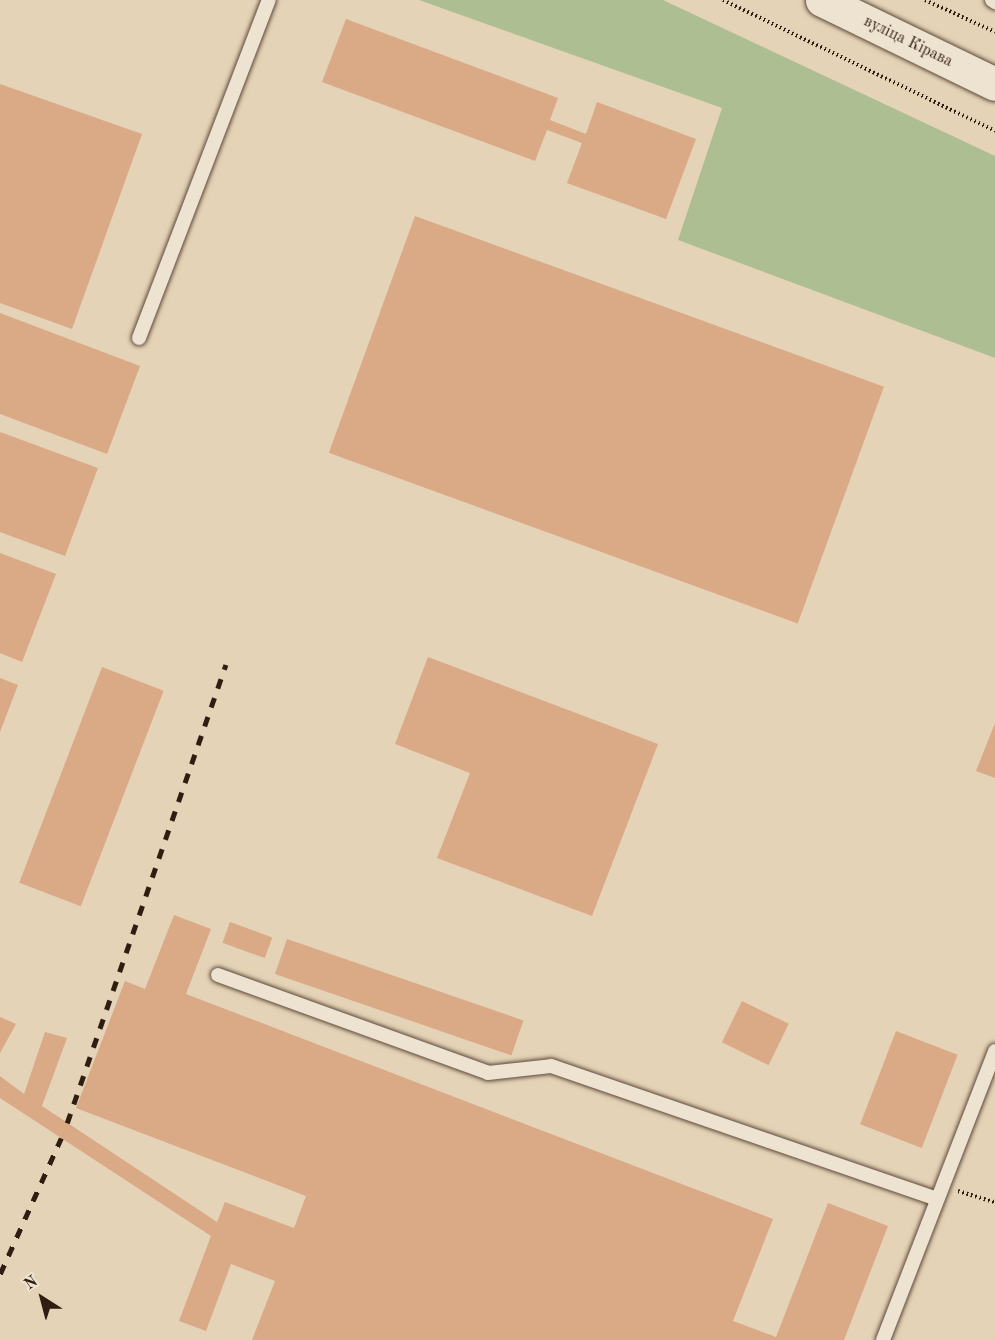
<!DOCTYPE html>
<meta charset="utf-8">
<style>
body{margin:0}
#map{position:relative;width:995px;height:1340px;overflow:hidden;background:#e5d3b7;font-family:"Old Standard TT",serif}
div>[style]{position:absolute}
.green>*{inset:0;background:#aebe93}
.building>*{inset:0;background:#daa985;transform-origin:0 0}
.path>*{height:4px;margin-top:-2px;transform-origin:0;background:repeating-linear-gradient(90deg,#301d11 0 1.5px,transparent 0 4.5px)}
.roads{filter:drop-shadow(0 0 2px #5d4a3a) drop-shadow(0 0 2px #5d4a3a)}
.service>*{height:14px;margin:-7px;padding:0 7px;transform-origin:7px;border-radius:7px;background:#eee2d0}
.secondary>*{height:33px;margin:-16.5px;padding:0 16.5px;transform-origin:16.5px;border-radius:16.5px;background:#eee2d0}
.rail>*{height:4.5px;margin-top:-2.25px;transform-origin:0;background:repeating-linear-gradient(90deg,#301d11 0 10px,transparent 0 20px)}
span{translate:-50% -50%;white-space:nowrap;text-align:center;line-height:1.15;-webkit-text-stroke:5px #eee2d0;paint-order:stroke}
.street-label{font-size:16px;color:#301d11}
.north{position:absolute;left:12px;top:1268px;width:60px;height:60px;-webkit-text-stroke:4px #eee2d0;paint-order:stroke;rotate:324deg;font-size:16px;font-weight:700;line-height:24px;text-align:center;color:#301d11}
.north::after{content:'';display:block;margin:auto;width:21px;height:27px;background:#301d11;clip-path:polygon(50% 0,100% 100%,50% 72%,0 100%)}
</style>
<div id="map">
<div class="green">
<div style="clip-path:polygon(419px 0,663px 0,995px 156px,995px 358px,678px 240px,722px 108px)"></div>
</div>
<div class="building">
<div style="clip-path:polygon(346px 19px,558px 98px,550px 120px,586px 134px,597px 102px,696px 139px,666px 219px,567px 183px,582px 143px,547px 130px,535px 161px,322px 82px)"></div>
<div style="clip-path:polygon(0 84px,142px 134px,72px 329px,0 303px)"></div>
<div style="left:415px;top:216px;width:499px;height:252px;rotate:20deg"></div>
<div style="clip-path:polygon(0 313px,140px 366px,107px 454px,0 414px)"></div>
<div style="clip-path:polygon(0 432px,98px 468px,65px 556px,0 532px)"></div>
<div style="clip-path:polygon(0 553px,56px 574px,22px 662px,0 653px)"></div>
<div style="clip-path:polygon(428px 657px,658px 744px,592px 916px,437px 858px,470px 773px,395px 744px)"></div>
<div style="left:102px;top:667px;width:66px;height:231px;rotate:21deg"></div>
<div style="clip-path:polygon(0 678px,18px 685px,0 732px)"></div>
<div style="clip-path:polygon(995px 723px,995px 778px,976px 771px)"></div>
<div style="clip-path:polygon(174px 915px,211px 929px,186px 994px,773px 1219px,733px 1321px,776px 1337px,828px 1203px,888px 1226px,844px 1340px,252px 1340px,275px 1281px,231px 1264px,206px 1331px,179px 1321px,211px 1236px,0 1098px,0 1076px,24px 1094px,45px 1032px,67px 1038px,42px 1106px,217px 1222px,225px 1202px,294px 1228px,306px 1196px,76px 1108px,125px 981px,145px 989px)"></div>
<div style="left:230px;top:922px;width:45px;height:22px;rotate:20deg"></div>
<div style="left:287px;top:939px;width:250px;height:37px;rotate:19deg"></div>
<div style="left:742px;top:1001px;width:52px;height:46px;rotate:26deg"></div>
<div style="clip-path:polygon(0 1017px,16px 1024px,0 1053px)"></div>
<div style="left:896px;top:1031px;width:66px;height:100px;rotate:21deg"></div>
</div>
<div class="path">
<div style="left:723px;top:0;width:302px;rotate:25.7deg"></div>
<div style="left:925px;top:0;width:77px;rotate:24.6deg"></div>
<div style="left:958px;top:1191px;width:39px;rotate:17deg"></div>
</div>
<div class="roads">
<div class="service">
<div style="left:992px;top:0;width:4px;rotate:34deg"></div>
<div style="left:139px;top:338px;width:362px;rotate:-69deg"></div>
<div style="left:218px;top:975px;width:287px;rotate:19.9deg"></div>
<div style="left:488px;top:1073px;width:63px;rotate:-6.3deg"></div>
<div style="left:551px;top:1066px;width:408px;rotate:19deg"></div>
<div style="left:883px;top:1340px;width:310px;rotate:-68.8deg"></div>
</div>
<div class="secondary">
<div style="left:822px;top:0;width:192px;rotate:25.9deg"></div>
</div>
</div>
<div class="rail">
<div style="left:67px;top:1123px;width:485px;rotate:-70.9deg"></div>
<div style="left:0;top:1274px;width:149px;rotate:-65.8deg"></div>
</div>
<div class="street-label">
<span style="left:908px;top:42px;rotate:26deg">вуліца Кірава</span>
</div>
<div class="north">N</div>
</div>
